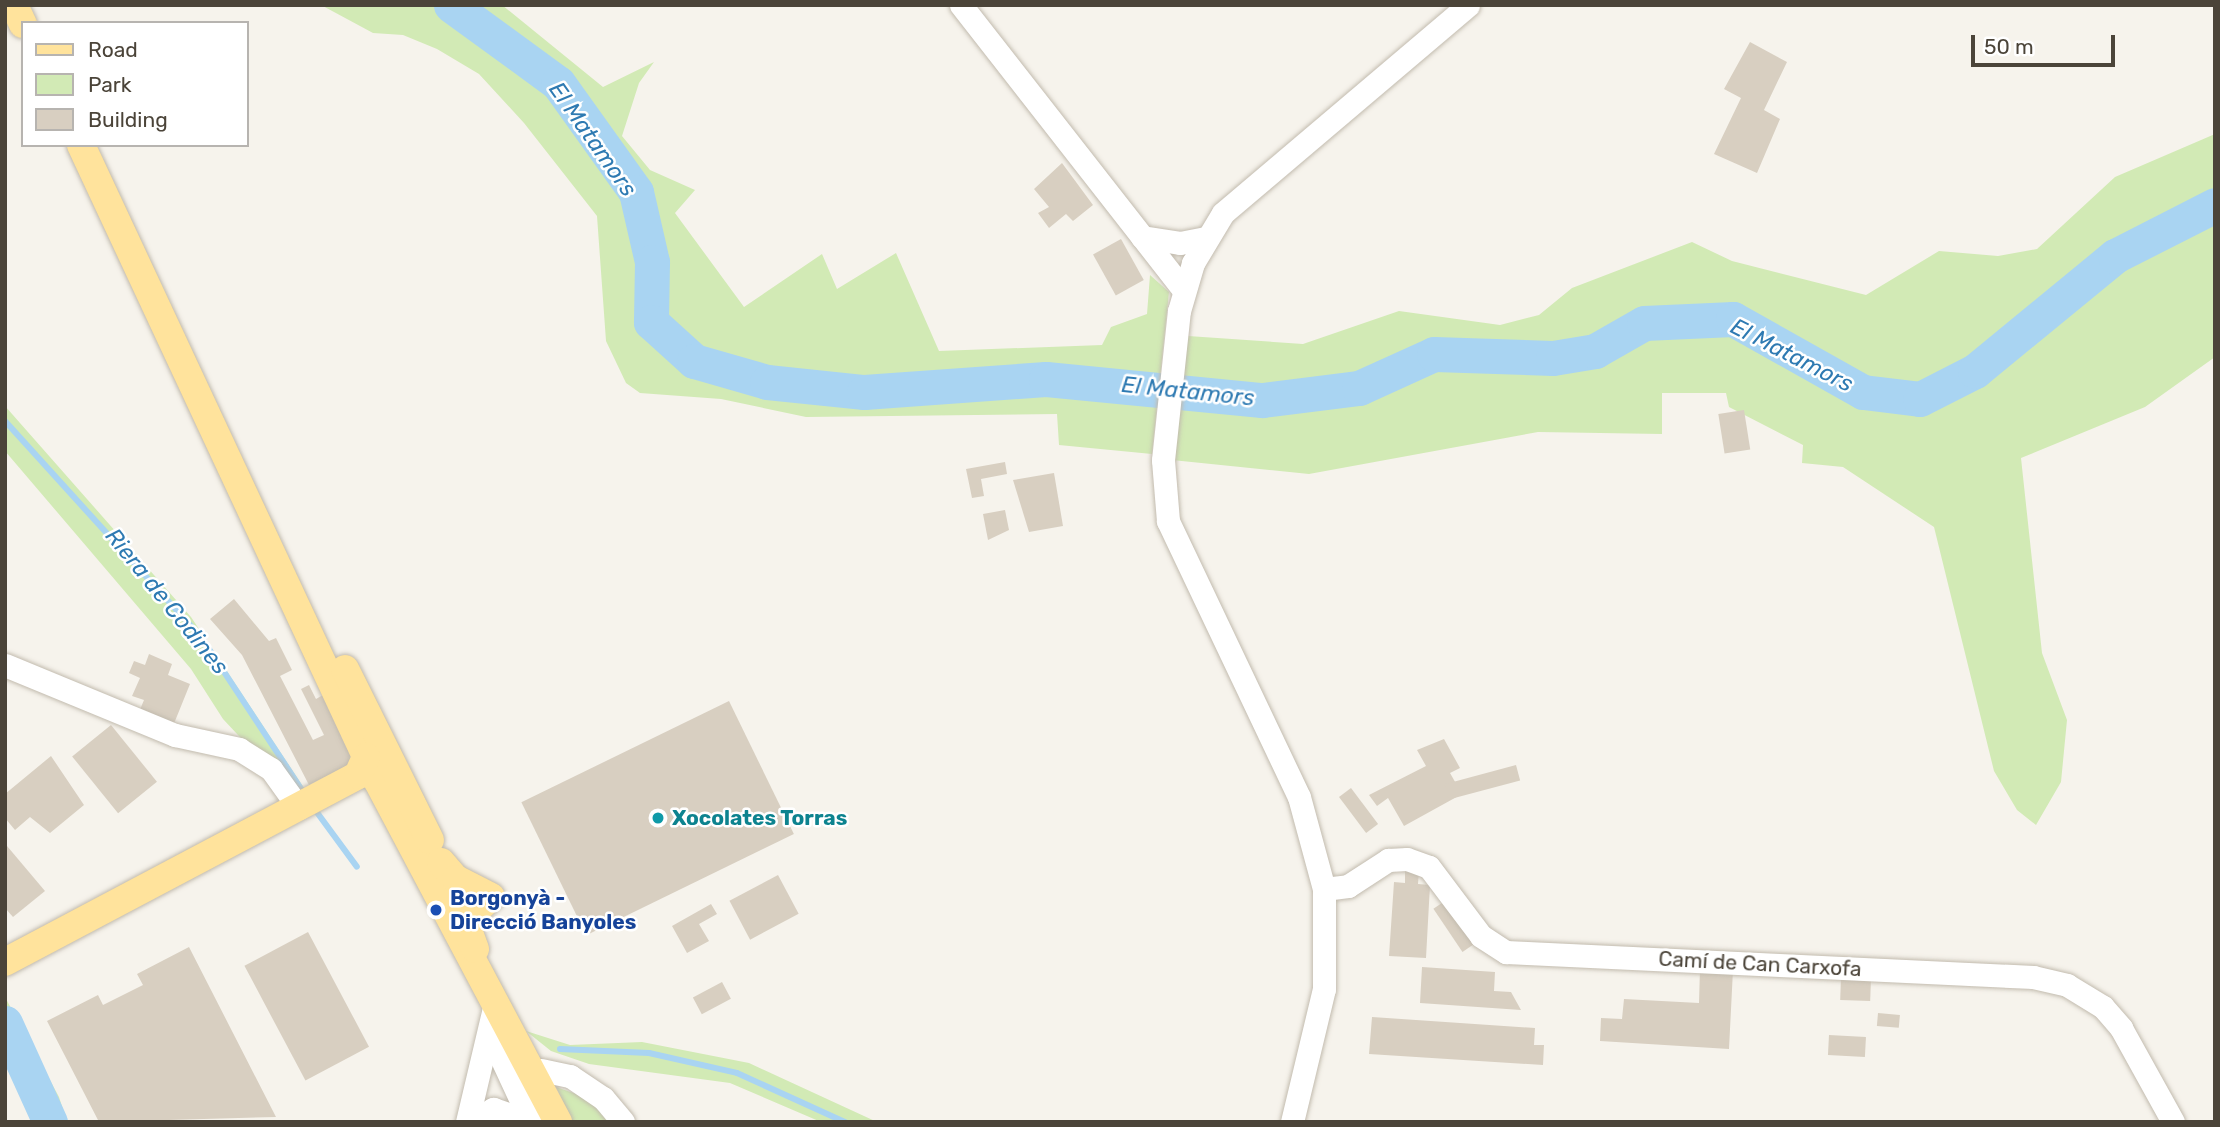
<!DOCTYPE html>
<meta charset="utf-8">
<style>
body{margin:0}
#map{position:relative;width:2220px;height:1127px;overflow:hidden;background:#f6f3ec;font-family:Rubik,sans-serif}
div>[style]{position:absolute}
.green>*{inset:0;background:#d2eab5}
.water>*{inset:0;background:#a9d4f2}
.stream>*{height:6px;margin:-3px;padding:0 3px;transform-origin:3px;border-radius:3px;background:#a9d4f2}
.river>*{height:35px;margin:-17.5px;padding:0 17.5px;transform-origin:17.5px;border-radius:17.5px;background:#a9d4f2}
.building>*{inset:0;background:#d8cfc1;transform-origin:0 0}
.roads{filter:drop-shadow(0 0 2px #c2bbae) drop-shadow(0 0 2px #c2bbae)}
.minor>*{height:23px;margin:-11.5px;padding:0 11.5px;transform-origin:11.5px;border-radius:11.5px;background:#fff}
.major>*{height:28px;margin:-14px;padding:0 14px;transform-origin:14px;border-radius:14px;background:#ffe39c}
.dots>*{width:19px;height:19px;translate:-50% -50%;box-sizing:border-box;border:4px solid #fff;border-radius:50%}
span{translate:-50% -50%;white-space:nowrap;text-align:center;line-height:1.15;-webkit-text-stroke:5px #fff;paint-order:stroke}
.culture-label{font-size:21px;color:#0d838f;font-weight:700}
.left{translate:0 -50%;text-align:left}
.transit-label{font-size:21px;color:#164399;font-weight:700}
.street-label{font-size:21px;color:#4b4439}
.water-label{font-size:23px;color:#2e7ab2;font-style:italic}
.frame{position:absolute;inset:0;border:7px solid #4b4439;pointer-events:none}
.legend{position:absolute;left:21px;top:21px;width:228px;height:126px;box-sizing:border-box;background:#fff;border:2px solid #b7b4b0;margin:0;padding:9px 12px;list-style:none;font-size:21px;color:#4b4439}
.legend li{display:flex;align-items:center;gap:14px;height:35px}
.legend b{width:35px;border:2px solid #b7b4b0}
.scale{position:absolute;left:1971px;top:35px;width:144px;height:32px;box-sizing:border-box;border:4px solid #4b4439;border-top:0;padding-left:9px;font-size:21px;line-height:24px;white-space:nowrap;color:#4b4439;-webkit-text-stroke:5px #fff;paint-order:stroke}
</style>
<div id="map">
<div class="green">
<div style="clip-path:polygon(321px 5px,502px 5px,603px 87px,654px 62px,639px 83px,622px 136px,650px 170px,695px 190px,675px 213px,744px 307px,822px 254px,837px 289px,896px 253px,939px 351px,1102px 345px,1111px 327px,1147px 314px,1150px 275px,1169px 292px,1152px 454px,1059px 445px,1057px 414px,806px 417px,721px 399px,640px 393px,626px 383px,606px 341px,597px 216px,524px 123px,479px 74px,437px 49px,403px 35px,373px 33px)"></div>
<div style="clip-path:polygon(2215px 134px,2215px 357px,2145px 407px,2021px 458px,2042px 653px,2067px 720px,2061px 782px,2036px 825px,2017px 810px,1994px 771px,1934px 527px,1843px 467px,1802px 463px,1803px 445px,1729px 407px,1726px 393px,1662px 393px,1662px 434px,1538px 432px,1309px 474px,1172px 460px,1188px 336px,1303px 344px,1399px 311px,1500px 325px,1539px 315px,1572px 288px,1692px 242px,1732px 261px,1866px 295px,1939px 251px,1998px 256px,2037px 249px,2115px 177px)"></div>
<div style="clip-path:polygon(5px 406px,191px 617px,304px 788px,294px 795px,223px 719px,191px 669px,5px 451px)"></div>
<div style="clip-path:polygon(5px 997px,59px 1097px,67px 1122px,37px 1122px,7px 1063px)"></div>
<div style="clip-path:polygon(526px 1031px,570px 1045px,642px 1042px,749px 1063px,877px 1122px,821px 1122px,730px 1083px,589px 1064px,551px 1051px)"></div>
<div style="clip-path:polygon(556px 1087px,588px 1098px,612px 1122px,573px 1122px)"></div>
</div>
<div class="water">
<div style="clip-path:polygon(1385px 373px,1362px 404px,1350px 398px,1350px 377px)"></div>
</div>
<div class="stream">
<div style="left:5px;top:421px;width:292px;rotate:47.8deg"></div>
<div style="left:201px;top:637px;width:189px;rotate:56.6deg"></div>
<div style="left:313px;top:807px;width:74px;rotate:53.7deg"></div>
<div style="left:560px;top:1049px;width:89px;rotate:2.6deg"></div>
<div style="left:649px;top:1053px;width:90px;rotate:12.8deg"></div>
<div style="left:737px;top:1073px;width:119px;rotate:24.4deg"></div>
</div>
<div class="river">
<div style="left:451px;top:5px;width:132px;rotate:36.1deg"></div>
<div style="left:558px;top:83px;width:134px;rotate:54.4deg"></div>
<div style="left:636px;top:192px;width:72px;rotate:77.1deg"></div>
<div style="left:652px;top:262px;width:60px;rotate:91deg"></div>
<div style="left:651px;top:322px;width:58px;rotate:42.2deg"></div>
<div style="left:694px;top:361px;width:76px;rotate:16deg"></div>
<div style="left:767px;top:382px;width:98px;rotate:5.9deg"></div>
<div style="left:864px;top:392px;width:182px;rotate:-4.1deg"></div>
<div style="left:1046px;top:379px;width:217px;rotate:5.6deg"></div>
<div style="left:1262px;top:400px;width:98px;rotate:-7.1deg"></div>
<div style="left:1359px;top:388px;width:82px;rotate:-24.4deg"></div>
<div style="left:1434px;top:354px;width:119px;rotate:1.9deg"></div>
<div style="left:1553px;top:358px;width:43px;rotate:-9.5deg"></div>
<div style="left:1595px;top:351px;width:56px;rotate:-29.7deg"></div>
<div style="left:1644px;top:323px;width:89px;rotate:-2.6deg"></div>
<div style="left:1733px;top:319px;width:149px;rotate:29.3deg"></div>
<div style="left:1863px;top:392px;width:57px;rotate:7deg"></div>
<div style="left:1920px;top:399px;width:62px;rotate:-27deg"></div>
<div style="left:1975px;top:371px;width:181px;rotate:-39.4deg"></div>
<div style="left:2115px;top:256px;width:112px;rotate:-27deg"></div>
<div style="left:5px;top:1023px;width:109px;rotate:65.6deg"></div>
</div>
<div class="building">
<div style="clip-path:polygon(1750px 42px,1787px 62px,1764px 110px,1780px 119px,1757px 173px,1714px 154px,1741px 98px,1724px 89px)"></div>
<div style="clip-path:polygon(1062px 163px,1093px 205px,1073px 221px,1066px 214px,1049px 228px,1038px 213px,1049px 207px,1034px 189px)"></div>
<div style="left:1121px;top:239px;width:47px;height:32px;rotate:61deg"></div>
<div style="left:1744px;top:410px;width:40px;height:26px;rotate:81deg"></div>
<div style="clip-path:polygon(1005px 462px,1007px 474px,981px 479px,984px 496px,972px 498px,966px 469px)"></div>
<div style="clip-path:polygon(1054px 473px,1063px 526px,1029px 532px,1013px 480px)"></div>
<div style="clip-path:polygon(1005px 510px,1009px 530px,988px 540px,983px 514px)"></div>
<div style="clip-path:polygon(234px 599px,269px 641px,276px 638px,292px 670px,280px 676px,313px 740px,324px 735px,301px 689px,309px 685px,316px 699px,323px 695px,357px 761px,309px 785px,242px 655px,210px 619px)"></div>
<div style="clip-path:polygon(149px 654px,172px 664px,168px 675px,190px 684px,173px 726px,139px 712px,144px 700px,132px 696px,140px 678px,129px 673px,134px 661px,145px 665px)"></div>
<div style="left:729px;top:701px;width:148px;height:231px;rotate:64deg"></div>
<div style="left:111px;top:725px;width:73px;height:50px;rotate:51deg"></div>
<div style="clip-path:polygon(1444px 739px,1460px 768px,1450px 773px,1462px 794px,1404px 826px,1388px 798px,1377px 806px,1369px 795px,1426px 766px,1417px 750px)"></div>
<div style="clip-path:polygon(51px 756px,84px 805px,50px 833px,30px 817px,15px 830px,5px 818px,5px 794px)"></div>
<div style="left:1516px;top:765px;width:16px;height:74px;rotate:75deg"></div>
<div style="left:1351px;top:788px;width:45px;height:15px;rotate:53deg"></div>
<div style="clip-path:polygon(7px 846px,45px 891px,13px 917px,5px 908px)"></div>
<div style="clip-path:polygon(1405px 870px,1419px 871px,1418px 884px,1430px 885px,1426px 958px,1389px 956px,1394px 882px,1405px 883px)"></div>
<div style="left:778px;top:875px;width:44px;height:55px;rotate:62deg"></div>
<div style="left:1445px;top:901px;width:52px;height:14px;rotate:56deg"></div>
<div style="clip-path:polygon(711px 904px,717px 914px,699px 924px,709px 941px,687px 953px,672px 926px)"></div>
<div style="left:308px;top:932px;width:130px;height:72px;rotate:62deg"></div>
<div style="clip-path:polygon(189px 947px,276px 1117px,99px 1122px,47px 1021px,98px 995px,103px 1005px,143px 985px,137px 974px)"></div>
<div style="clip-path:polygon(1422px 967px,1495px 972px,1494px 991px,1511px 992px,1521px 1010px,1420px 1003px)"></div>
<div style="clip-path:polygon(1700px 968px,1733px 970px,1729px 1049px,1600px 1041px,1601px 1018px,1622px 1019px,1624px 999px,1699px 1003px)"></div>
<div style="left:1841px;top:977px;width:30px;height:23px;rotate:2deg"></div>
<div style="left:722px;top:982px;width:19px;height:33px;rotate:62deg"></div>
<div style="left:1878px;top:1013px;width:22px;height:13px;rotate:5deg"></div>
<div style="clip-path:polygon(1372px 1017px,1535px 1028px,1534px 1045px,1544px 1045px,1543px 1065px,1369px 1054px)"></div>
<div style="left:1829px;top:1035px;width:37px;height:20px;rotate:3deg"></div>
</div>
<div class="roads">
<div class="minor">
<div style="left:961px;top:5px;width:360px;rotate:52deg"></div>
<div style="left:1142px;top:237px;width:38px;rotate:9deg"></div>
<div style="left:1180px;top:243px;width:26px;rotate:-11deg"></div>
<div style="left:5px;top:665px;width:184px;rotate:22.4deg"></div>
<div style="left:175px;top:735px;width:66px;rotate:12.3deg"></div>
<div style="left:239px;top:749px;width:38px;rotate:32deg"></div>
<div style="left:271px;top:769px;width:48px;rotate:54.3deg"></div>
<div style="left:1324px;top:889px;width:24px;rotate:-7deg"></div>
<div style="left:1348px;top:886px;width:48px;rotate:-33deg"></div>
<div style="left:1388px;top:860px;width:19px;rotate:-3deg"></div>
<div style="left:1407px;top:859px;width:23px;rotate:20deg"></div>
<div style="left:1429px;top:867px;width:86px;rotate:53deg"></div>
<div style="left:1481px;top:936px;width:30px;rotate:33deg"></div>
<div style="left:1506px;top:952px;width:528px;rotate:2.72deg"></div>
<div style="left:2033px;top:977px;width:35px;rotate:13deg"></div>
<div style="left:2067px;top:985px;width:42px;rotate:31.4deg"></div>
<div style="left:2103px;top:1007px;width:28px;rotate:49deg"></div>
<div style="left:2121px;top:1028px;width:107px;rotate:61deg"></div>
<div style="left:491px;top:1036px;width:95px;rotate:65.1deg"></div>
<div style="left:541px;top:1070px;width:30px;rotate:12deg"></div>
<div style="left:570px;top:1076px;width:40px;rotate:34deg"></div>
<div style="left:603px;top:1098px;width:31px;rotate:50deg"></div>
<div style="left:467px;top:1122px;width:117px;rotate:-76.7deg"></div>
<div style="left:472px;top:1122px;width:25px;rotate:-32deg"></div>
<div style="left:493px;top:1109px;width:40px;rotate:18.9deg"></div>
<div style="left:1292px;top:1122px;width:137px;rotate:-76.5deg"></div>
<div style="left:1324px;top:989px;width:100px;rotate:-90deg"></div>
<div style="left:1324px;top:889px;width:95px;rotate:-105.2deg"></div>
<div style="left:1299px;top:797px;width:306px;rotate:-115.4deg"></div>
<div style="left:1168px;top:521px;width:61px;rotate:-94.7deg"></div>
<div style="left:1163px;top:460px;width:150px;rotate:-83.9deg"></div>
<div style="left:1179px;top:311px;width:50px;rotate:-73.7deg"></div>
<div style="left:1193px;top:263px;width:58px;rotate:-59deg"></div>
<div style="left:1223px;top:213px;width:321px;rotate:-40.3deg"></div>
</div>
<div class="major">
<div style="left:14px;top:5px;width:21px;rotate:65deg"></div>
<div style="left:81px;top:145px;width:701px;rotate:65.01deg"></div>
<div style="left:377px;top:780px;width:387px;rotate:62.1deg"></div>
<div style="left:345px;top:669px;width:191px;rotate:63.6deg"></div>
<div style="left:441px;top:862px;width:23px;rotate:49deg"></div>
<div style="left:456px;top:879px;width:39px;rotate:27deg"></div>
<div style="left:475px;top:949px;width:30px;rotate:-110deg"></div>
<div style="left:465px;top:921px;width:35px;rotate:-43deg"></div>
<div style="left:5px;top:962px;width:399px;rotate:-27.9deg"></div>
<div style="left:358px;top:775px;width:20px;rotate:-66deg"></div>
</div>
</div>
<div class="dots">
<div style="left:658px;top:818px;background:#0f9aa8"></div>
<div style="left:436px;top:910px;background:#1a4fb4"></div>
</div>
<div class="culture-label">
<span class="left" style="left:672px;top:818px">Xocolates Torras</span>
</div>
<div class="transit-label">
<span class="left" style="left:450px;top:910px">Borgonyà -<br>Direcció Banyoles</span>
</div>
<div class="street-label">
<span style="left:1760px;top:964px;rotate:3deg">Camí de Can Carxofa</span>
</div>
<div class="water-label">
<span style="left:593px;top:139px;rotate:55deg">El Matamors</span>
<span style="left:1792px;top:355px;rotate:27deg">El Matamors</span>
<span style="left:1188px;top:391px;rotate:6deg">El Matamors</span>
<span style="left:167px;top:601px;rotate:51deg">Riera de Codines</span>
</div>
<div class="frame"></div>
<ul class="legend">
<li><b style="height:9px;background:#ffe39c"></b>Road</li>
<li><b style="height:19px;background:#d2eab5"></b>Park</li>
<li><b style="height:19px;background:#d8cfc1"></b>Building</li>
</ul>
<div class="scale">50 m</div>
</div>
